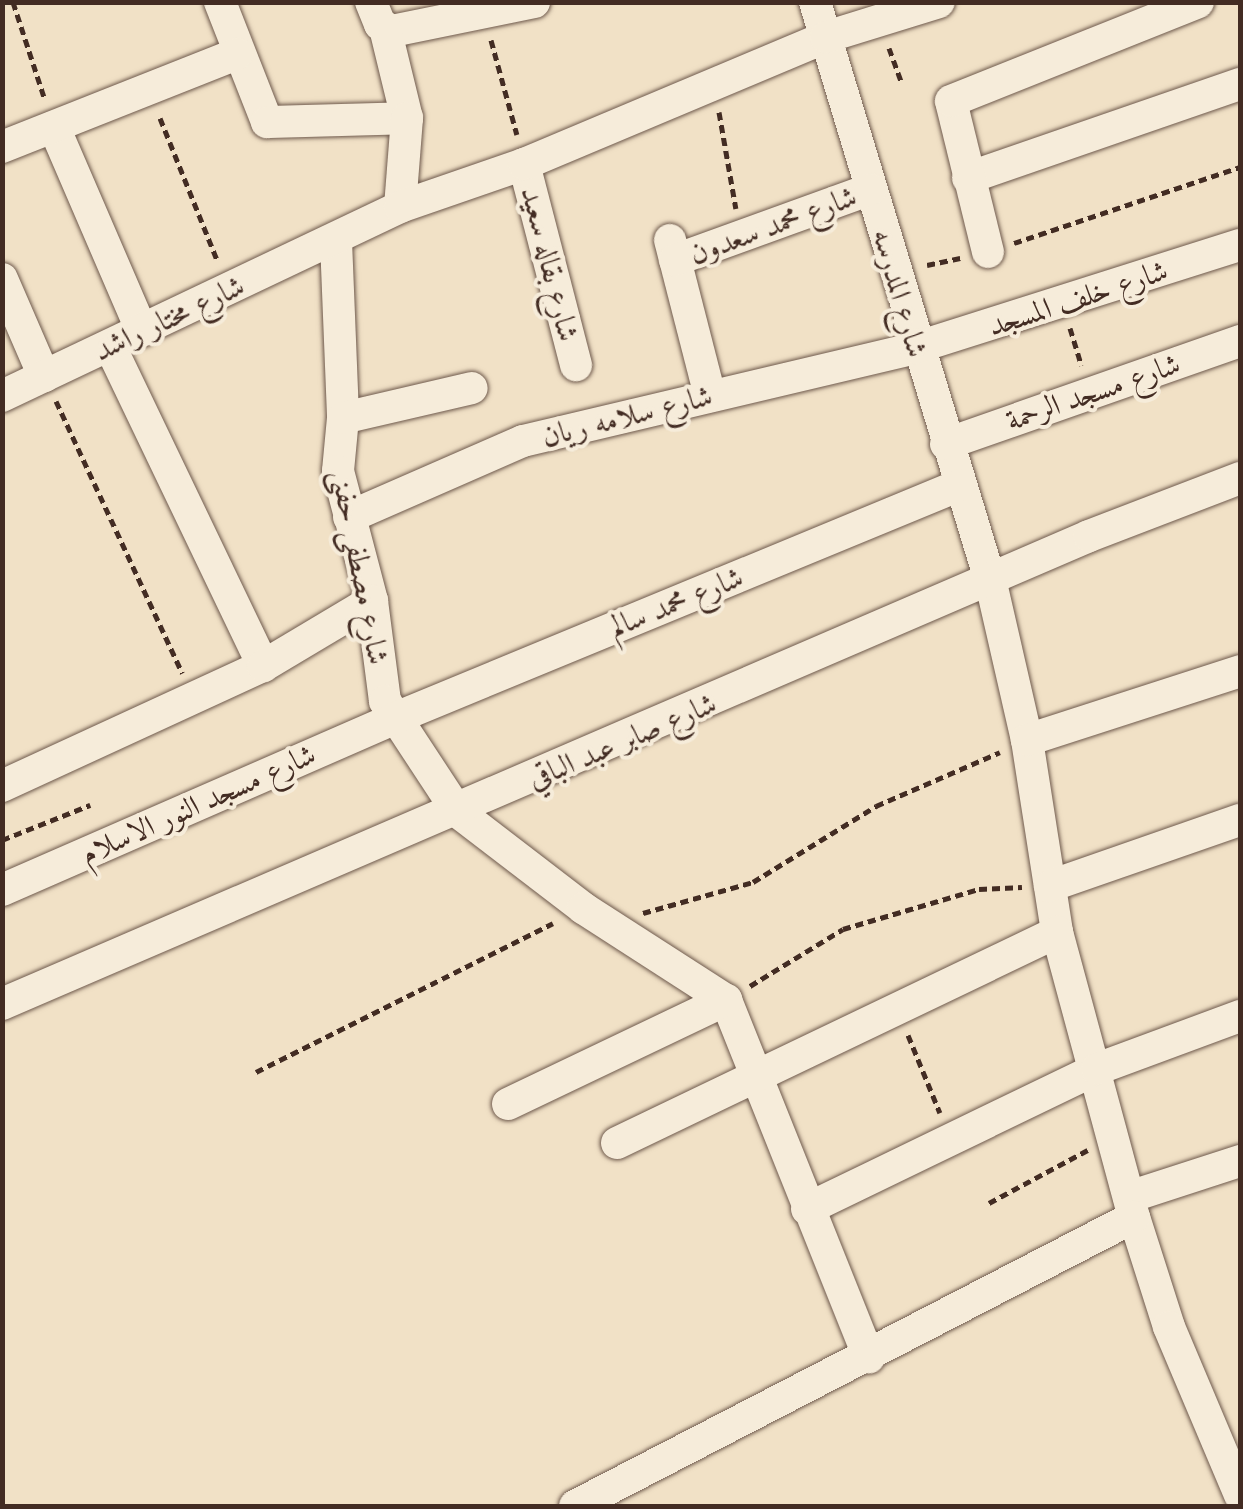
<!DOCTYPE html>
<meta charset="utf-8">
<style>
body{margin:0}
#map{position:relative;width:1243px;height:1509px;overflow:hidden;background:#f1e1c6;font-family:"Libre Caslon Text",Amiri,serif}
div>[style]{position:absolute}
.path>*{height:5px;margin-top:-2.5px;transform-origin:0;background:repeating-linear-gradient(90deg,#432c23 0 8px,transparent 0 13px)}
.roads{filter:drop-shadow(0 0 2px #6e594c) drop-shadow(0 0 2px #6e594c)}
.minor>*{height:32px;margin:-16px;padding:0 16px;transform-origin:16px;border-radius:16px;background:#f6ecda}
span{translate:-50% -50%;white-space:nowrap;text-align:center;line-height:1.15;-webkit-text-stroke:8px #f6ecda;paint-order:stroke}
.street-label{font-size:30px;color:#432c23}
.frame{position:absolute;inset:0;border:5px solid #432c23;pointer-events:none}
</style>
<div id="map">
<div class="path">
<div style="left:13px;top:2px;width:103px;rotate:71.9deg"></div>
<div style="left:491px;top:40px;width:98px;rotate:74.7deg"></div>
<div style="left:889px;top:48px;width:35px;rotate:70deg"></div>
<div style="left:719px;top:112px;width:98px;rotate:80.1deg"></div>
<div style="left:160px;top:118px;width:153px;rotate:68.1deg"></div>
<div style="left:1014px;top:243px;width:238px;rotate:-18.6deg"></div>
<div style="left:927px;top:265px;width:34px;rotate:-12deg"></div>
<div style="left:1070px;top:328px;width:39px;rotate:73deg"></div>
<div style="left:56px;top:401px;width:300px;rotate:65.1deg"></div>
<div style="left:2px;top:840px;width:95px;rotate:-21.7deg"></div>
<div style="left:643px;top:913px;width:114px;rotate:-15.7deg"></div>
<div style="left:753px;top:882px;width:145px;rotate:-31.7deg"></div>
<div style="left:876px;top:806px;width:135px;rotate:-23.5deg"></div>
<div style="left:750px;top:986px;width:109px;rotate:-31.5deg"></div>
<div style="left:843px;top:929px;width:142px;rotate:-16.4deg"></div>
<div style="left:979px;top:889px;width:43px;rotate:-2.7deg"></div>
<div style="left:908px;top:1035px;width:84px;rotate:67.7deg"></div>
<div style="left:256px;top:1072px;width:332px;rotate:-26.6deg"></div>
<div style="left:989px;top:1203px;width:112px;rotate:-28.2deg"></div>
</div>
<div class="roads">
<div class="minor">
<div style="left:220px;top:2px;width:129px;rotate:68.6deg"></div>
<div style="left:267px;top:122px;width:140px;rotate:-1.6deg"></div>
<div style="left:371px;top:2px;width:24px;rotate:68deg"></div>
<div style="left:380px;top:24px;width:14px;rotate:30deg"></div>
<div style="left:392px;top:31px;width:145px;rotate:-11.5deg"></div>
<div style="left:815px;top:2px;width:607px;rotate:73.15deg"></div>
<div style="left:991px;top:583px;width:161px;rotate:77.1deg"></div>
<div style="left:1027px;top:740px;width:194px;rotate:81.1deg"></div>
<div style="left:1057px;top:932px;width:295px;rotate:74.9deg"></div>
<div style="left:1134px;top:1217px;width:115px;rotate:72.3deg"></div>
<div style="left:1169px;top:1327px;width:182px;rotate:67.1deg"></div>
<div style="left:385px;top:28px;width:93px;rotate:76.3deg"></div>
<div style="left:407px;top:118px;width:89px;rotate:94.5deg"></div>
<div style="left:54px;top:127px;width:222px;rotate:66.7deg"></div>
<div style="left:2px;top:147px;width:253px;rotate:-21.6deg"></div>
<div style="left:524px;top:164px;width:208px;rotate:75.5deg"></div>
<div style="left:968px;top:178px;width:288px;rotate:-19.1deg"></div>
<div style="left:670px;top:240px;width:161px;rotate:75.6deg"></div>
<div style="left:336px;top:241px;width:177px;rotate:87.7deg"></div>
<div style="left:343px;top:418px;width:53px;rotate:95.4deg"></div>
<div style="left:338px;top:471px;width:134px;rotate:75.3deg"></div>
<div style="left:372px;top:601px;width:101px;rotate:82.6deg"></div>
<div style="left:385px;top:701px;width:133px;rotate:56.7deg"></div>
<div style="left:458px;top:812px;width:158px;rotate:37.5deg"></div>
<div style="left:583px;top:908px;width:170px;rotate:32.8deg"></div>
<div style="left:726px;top:1000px;width:385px;rotate:68.2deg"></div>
<div style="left:988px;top:252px;width:155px;rotate:-103.8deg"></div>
<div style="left:951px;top:101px;width:266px;rotate:-21.8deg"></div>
<div style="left:675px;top:260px;width:208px;rotate:-19.9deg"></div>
<div style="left:2px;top:279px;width:106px;rotate:66.6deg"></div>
<div style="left:110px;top:346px;width:355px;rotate:64.4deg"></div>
<div style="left:2px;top:396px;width:441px;rotate:-25.4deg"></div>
<div style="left:400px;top:207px;width:131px;rotate:-19.1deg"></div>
<div style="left:524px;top:164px;width:328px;rotate:-22.8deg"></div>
<div style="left:826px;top:37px;width:118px;rotate:-17.2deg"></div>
<div style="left:343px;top:418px;width:132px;rotate:-13.1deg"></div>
<div style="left:946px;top:444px;width:312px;rotate:-19.3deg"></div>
<div style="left:349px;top:517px;width:190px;rotate:-23.6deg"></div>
<div style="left:523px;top:441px;width:403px;rotate:-13.3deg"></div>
<div style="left:915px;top:348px;width:341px;rotate:-17.6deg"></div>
<div style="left:1027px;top:740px;width:224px;rotate:-17.9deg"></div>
<div style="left:2px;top:786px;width:287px;rotate:-24.7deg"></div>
<div style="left:263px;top:666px;width:127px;rotate:-30.8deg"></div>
<div style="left:1050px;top:886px;width:201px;rotate:-19.2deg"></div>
<div style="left:2px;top:890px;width:427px;rotate:-23.6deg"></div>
<div style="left:393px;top:719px;width:613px;rotate:-22.43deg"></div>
<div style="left:2px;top:1004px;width:1183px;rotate:-23.29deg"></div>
<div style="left:1089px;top:536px;width:162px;rotate:-21deg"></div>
<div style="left:508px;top:1104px;width:242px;rotate:-25.5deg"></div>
<div style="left:617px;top:1143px;width:488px;rotate:-25.6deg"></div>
<div style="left:1129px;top:1197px;width:117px;rotate:-18deg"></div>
<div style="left:807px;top:1209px;width:322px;rotate:-25.8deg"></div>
<div style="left:1097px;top:1069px;width:153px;rotate:-20.3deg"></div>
<div style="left:575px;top:1506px;width:629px;rotate:-27.34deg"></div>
</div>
</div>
<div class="street-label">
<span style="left:773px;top:225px;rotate:-20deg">شارع محمد سعدون</span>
<span style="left:550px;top:264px;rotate:76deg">شارع بقاله سعيد</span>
<span style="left:900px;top:293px;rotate:74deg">شارع المدرسه</span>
<span style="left:1078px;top:298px;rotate:-18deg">شارع خلف المسجد</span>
<span style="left:169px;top:318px;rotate:-25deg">شارع مختار راشد</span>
<span style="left:1093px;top:392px;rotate:-19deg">شارع مسجد الرحمة</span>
<span style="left:627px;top:416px;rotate:-14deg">شارع سلامه ريان</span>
<span style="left:360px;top:567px;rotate:79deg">شارع مصطفى حفنى</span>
<span style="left:676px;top:602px;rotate:-22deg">شارع محمد سالم</span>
<span style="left:622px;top:741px;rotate:-23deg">شارع صابر عبد الباقي</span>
<span style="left:198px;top:804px;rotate:-24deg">شارع مسجد النور الاسلام</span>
</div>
<div class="frame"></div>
</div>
